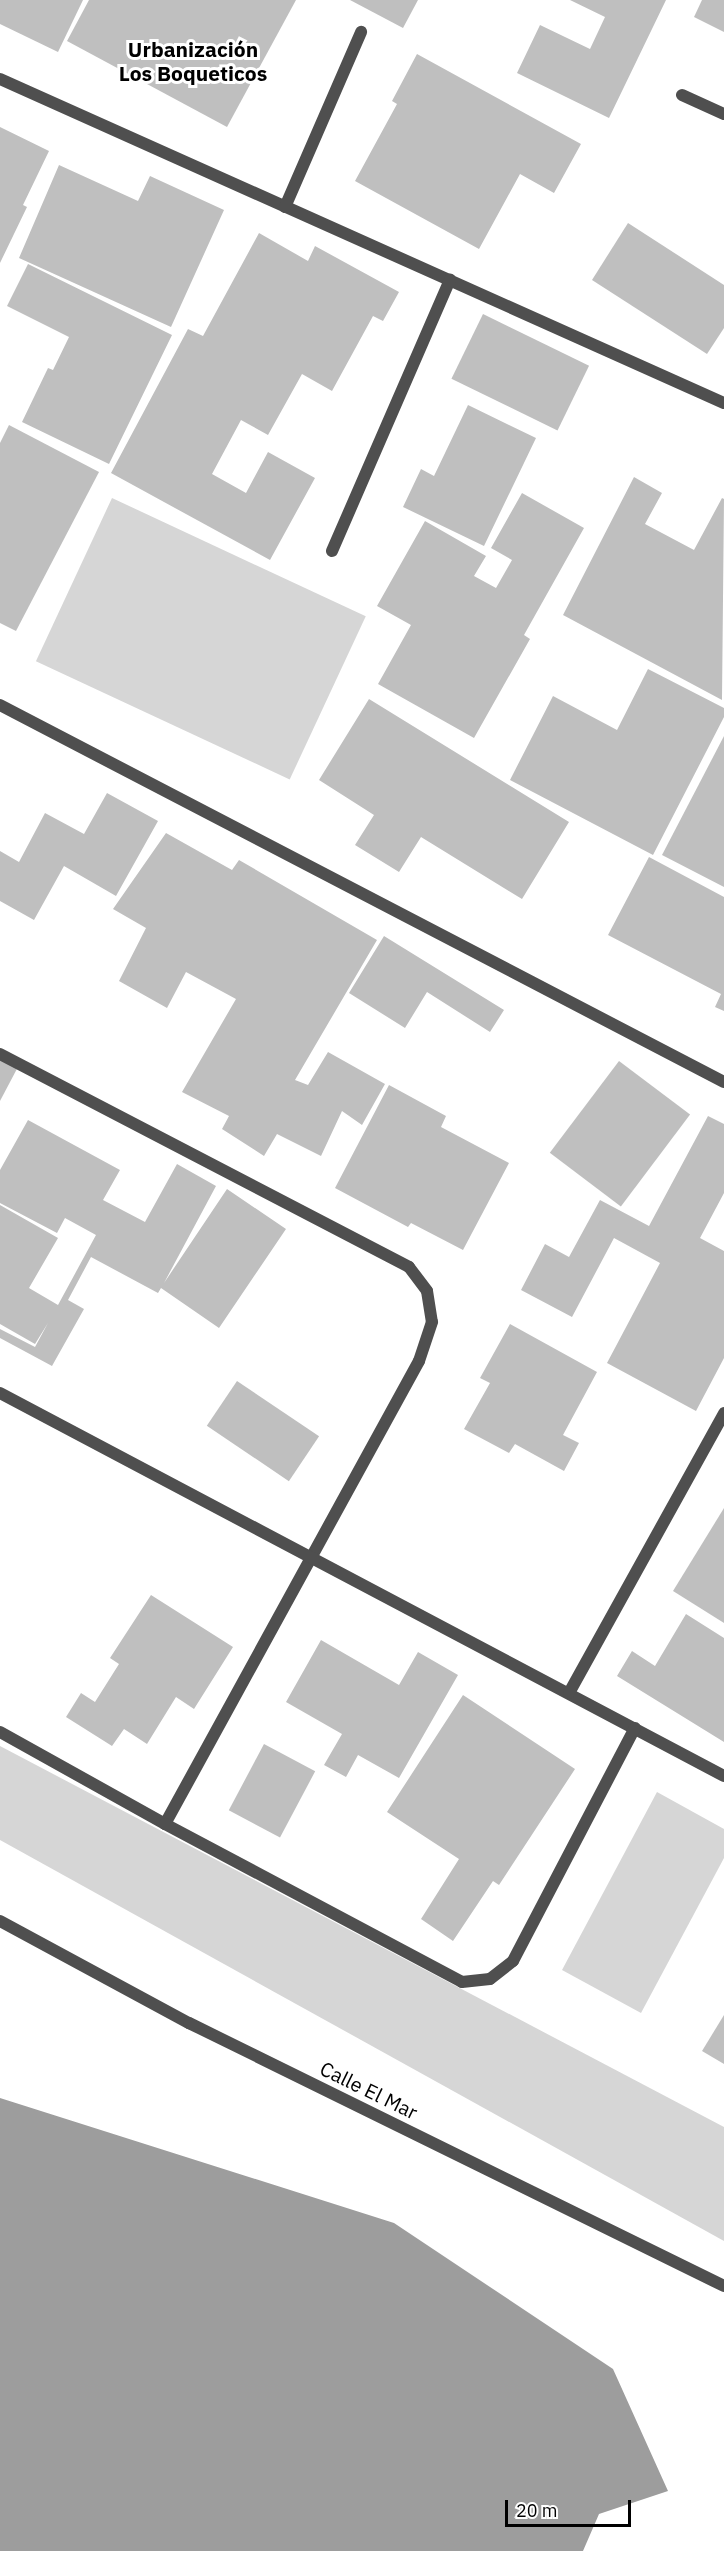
<!DOCTYPE html>
<meta charset="utf-8">
<style>
body{margin:0}
#map{position:relative;width:724px;height:2551px;overflow:hidden;background:#fff;font-family:"IBM Plex Sans",sans-serif}
div>[style]{position:absolute}
.green>*{inset:0;background:#d6d6d6;transform-origin:0 0}
.water>*{inset:0;background:#9d9d9d}
.building>*{inset:0;background:#bfbfbf;transform-origin:0 0}
.minor>*{height:12px;margin:-6px;padding:0 6px;transform-origin:6px;border-radius:6px;background:#4f4f4f}
span{translate:-50% -50%;white-space:nowrap;text-align:center;line-height:1.15;-webkit-text-stroke:6px #fff;paint-order:stroke}
.street-label{font-size:20px;color:#000}
.neighbourhood-label{font-size:21px;color:#000;font-weight:700}
.scale{position:absolute;left:505px;top:2500px;width:126px;height:27px;box-sizing:border-box;border:3px solid #000;border-top:0;padding-left:8px;font-size:18px;line-height:21px;white-space:nowrap;color:#000;-webkit-text-stroke:4px #fff;paint-order:stroke}
</style>
<div id="map">
<div class="green">
<div style="left:112px;top:498px;width:280px;height:180px;rotate:25deg"></div>
<div style="clip-path:polygon(0 1746px,724px 2127px,724px 2241px,0 1840px)"></div>
<div style="clip-path:polygon(657px 1792px,724px 1829px,724px 1858px,641px 2013px,562px 1970px)"></div>
</div>
<div class="water">
<div style="clip-path:polygon(0 2098px,394px 2223px,613px 2369px,668px 2491px,599px 2514px,583px 2551px,0 2551px)"></div>
</div>
<div class="building">
<div style="clip-path:polygon(0 0,83px 0,58px 52px,0 24px)"></div>
<div style="clip-path:polygon(89px 0,296px 0,227px 127px,67px 41px)"></div>
<div style="clip-path:polygon(350px 0,418px 0,403px 28px)"></div>
<div style="clip-path:polygon(570px 0,666px 0,609px 118px,517px 73px,540px 25px,590px 49px,605px 17px)"></div>
<div style="clip-path:polygon(702px 0,724px 0,724px 32px,694px 17px)"></div>
<div style="clip-path:polygon(417px 54px,581px 144px,554px 193px,520px 174px,479px 249px,355px 181px,397px 104px,392px 101px)"></div>
<div style="clip-path:polygon(0 127px,49px 151px,23px 205px,27px 207px,0 263px)"></div>
<div style="clip-path:polygon(59px 165px,138px 201px,150px 176px,224px 210px,171px 327px,19px 258px)"></div>
<div style="clip-path:polygon(628px 223px,724px 285px,724px 328px,707px 354px,592px 280px)"></div>
<div style="clip-path:polygon(259px 233px,308px 261px,315px 246px,399px 292px,383px 321px,373px 316px,332px 391px,302px 374px,268px 435px,241px 420px,212px 474px,246px 493px,268px 452px,315px 478px,270px 560px,111px 473px,188px 329px,203px 336px)"></div>
<div style="clip-path:polygon(28px 264px,172px 335px,109px 464px,22px 422px,48px 368px,53px 370px,69px 337px,7px 306px)"></div>
<div style="left:483px;top:314px;width:118px;height:72px;rotate:26deg"></div>
<div style="clip-path:polygon(468px 405px,536px 438px,484px 546px,403px 507px,421px 469px,434px 476px)"></div>
<div style="clip-path:polygon(9px 425px,99px 472px,16px 631px,0 623px,0 443px)"></div>
<div style="clip-path:polygon(634px 477px,662px 493px,645px 524px,694px 550px,722px 498px,724px 499px,722px 700px,563px 615px)"></div>
<div style="clip-path:polygon(522px 493px,584px 528px,524px 635px,530px 639px,474px 738px,378px 684px,411px 625px,377px 606px,425px 521px,486px 556px,474px 576px,496px 588px,512px 560px,491px 548px)"></div>
<div style="clip-path:polygon(648px 669px,724px 708px,724px 717px,653px 855px,510px 780px,553px 696px,617px 730px)"></div>
<div style="clip-path:polygon(369px 699px,569px 822px,522px 899px,421px 837px,399px 872px,355px 845px,374px 815px,319px 780px)"></div>
<div style="clip-path:polygon(724px 736px,724px 887px,662px 855px)"></div>
<div style="clip-path:polygon(107px 793px,158px 821px,116px 896px,64px 866px,34px 920px,0 901px,0 851px,19px 862px,45px 813px,84px 834px)"></div>
<div style="clip-path:polygon(166px 833px,232px 870px,239px 860px,377px 940px,295px 1080px,308px 1085px,328px 1052px,385px 1084px,362px 1125px,342px 1111px,321px 1156px,277px 1134px,264px 1156px,222px 1129px,229px 1116px,182px 1092px,236px 999px,186px 972px,167px 1008px,119px 981px,146px 928px,113px 909px)"></div>
<div style="clip-path:polygon(649px 857px,724px 897px,724px 1011px,715px 1007px,721px 994px,608px 935px)"></div>
<div style="clip-path:polygon(384px 936px,504px 1010px,490px 1032px,427px 992px,405px 1028px,349px 993px)"></div>
<div style="clip-path:polygon(0 1056px,19px 1065px,0 1101px)"></div>
<div style="left:619px;top:1061px;width:89px;height:115px;rotate:37deg"></div>
<div style="clip-path:polygon(389px 1085px,446px 1116px,441px 1127px,509px 1163px,463px 1250px,411px 1223px,408px 1227px,335px 1188px)"></div>
<div style="clip-path:polygon(708px 1116px,724px 1124px,724px 1193px,700px 1238px,724px 1251px,724px 1358px,696px 1411px,607px 1363px,660px 1263px,614px 1238px,572px 1317px,521px 1290px,545px 1244px,569px 1257px,600px 1200px,649px 1226px)"></div>
<div style="clip-path:polygon(28px 1120px,120px 1170px,103px 1200px,145px 1222px,177px 1164px,216px 1186px,164px 1283px,227px 1189px,286px 1229px,219px 1328px,161px 1288px,158px 1293px,91px 1257px,68px 1300px,84px 1309px,52px 1366px,0 1338px,0 1329px,35px 1347px,48px 1323px,35px 1344px,0 1324px,0 1205px,58px 1238px,29px 1288px,58px 1305px,96px 1235px,65px 1218px,57px 1233px,0 1203px,0 1170px)"></div>
<div style="clip-path:polygon(510px 1324px,597px 1372px,563px 1435px,579px 1443px,564px 1471px,515px 1444px,509px 1453px,464px 1429px,490px 1383px,480px 1378px)"></div>
<div style="left:237px;top:1381px;width:99px;height:54px;rotate:34deg"></div>
<div style="clip-path:polygon(724px 1508px,724px 1623px,673px 1591px)"></div>
<div style="clip-path:polygon(151px 1595px,233px 1647px,194px 1709px,176px 1697px,147px 1744px,124px 1729px,112px 1746px,66px 1717px,81px 1693px,95px 1702px,119px 1664px,110px 1658px)"></div>
<div style="clip-path:polygon(686px 1614px,724px 1638px,724px 1742px,617px 1676px,632px 1651px,655px 1666px)"></div>
<div style="clip-path:polygon(321px 1640px,399px 1685px,418px 1652px,458px 1675px,399px 1778px,358px 1755px,346px 1777px,324px 1765px,342px 1734px,286px 1702px)"></div>
<div style="clip-path:polygon(463px 1695px,575px 1769px,499px 1885px,493px 1881px,453px 1941px,421px 1919px,459px 1859px,387px 1812px)"></div>
<div style="left:264px;top:1744px;width:58px;height:75px;rotate:28deg"></div>
<div style="clip-path:polygon(724px 2015px,724px 2064px,702px 2051px)"></div>
</div>
<div class="minor">
<div style="left:0;top:79px;width:793px;rotate:24.11deg"></div>
<div style="left:682px;top:95px;width:46px;rotate:24.3deg"></div>
<div style="left:285px;top:207px;width:191px;rotate:-66.5deg"></div>
<div style="left:332px;top:551px;width:296px;rotate:-66.5deg"></div>
<div style="left:0;top:705px;width:816px;rotate:27.51deg"></div>
<div style="left:0;top:1054px;width:461px;rotate:27.5deg"></div>
<div style="left:409px;top:1267px;width:30px;rotate:53deg"></div>
<div style="left:427px;top:1291px;width:31px;rotate:81deg"></div>
<div style="left:432px;top:1322px;width:41px;rotate:108.4deg"></div>
<div style="left:419px;top:1361px;width:528px;rotate:118.75deg"></div>
<div style="left:0;top:1393px;width:819px;rotate:27.88deg"></div>
<div style="left:569px;top:1693px;width:320px;rotate:-61deg"></div>
<div style="left:0;top:1732px;width:189px;rotate:29.1deg"></div>
<div style="left:165px;top:1824px;width:336px;rotate:28deg"></div>
<div style="left:462px;top:1982px;width:28px;rotate:-6deg"></div>
<div style="left:490px;top:1979px;width:29px;rotate:-38deg"></div>
<div style="left:513px;top:1961px;width:263px;rotate:-62.4deg"></div>
<div style="left:0;top:1921px;width:215px;rotate:28.4deg"></div>
<div style="left:189px;top:2023px;width:596px;rotate:26.18deg"></div>
</div>
<div class="street-label">
<span style="left:369px;top:2090px;rotate:26deg">Calle El Mar</span>
</div>
<div class="neighbourhood-label">
<span style="left:193px;top:61px">Urbanización<br>Los Boqueticos</span>
</div>
<div class="scale">20 m</div>
</div>
